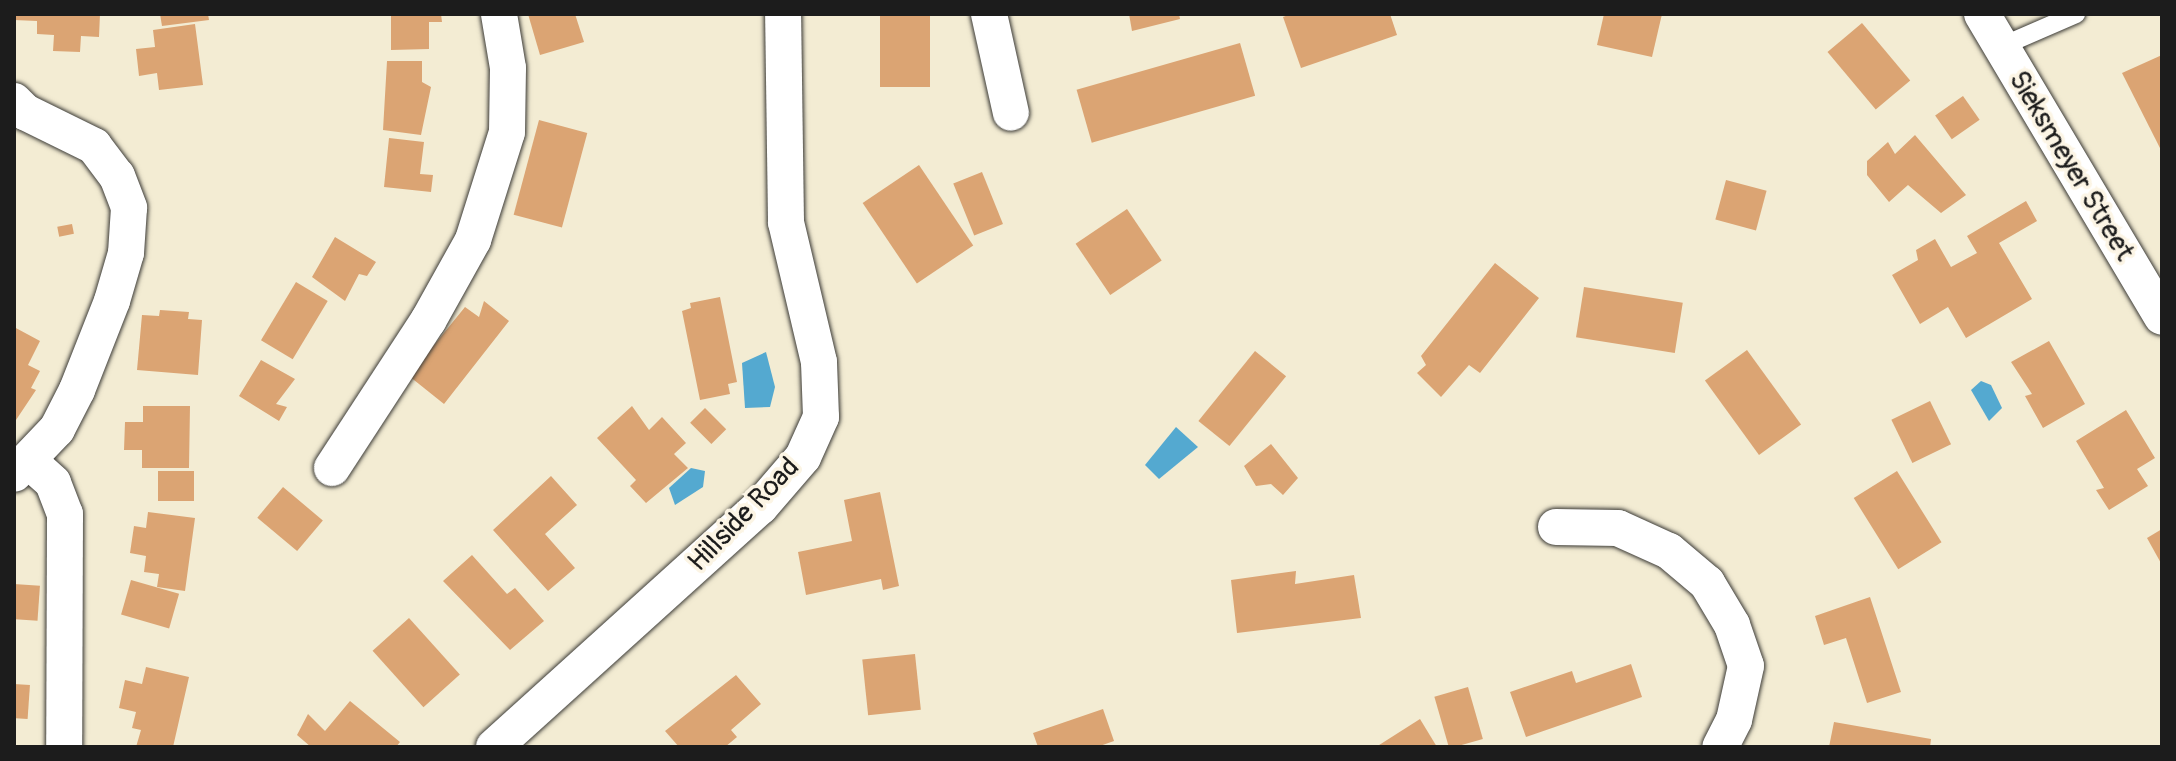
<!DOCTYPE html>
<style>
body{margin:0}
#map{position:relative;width:2176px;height:761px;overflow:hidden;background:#f3ecd3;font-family:Pangolin,sans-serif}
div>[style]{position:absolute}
.water>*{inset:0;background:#54a9d0}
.building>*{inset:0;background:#dba473;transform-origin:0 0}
.roads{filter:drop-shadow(0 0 2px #3c3b37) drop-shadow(0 0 2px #3c3b37)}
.service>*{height:18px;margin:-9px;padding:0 9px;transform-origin:9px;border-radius:9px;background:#fff}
.minor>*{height:36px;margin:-18px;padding:0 18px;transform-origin:18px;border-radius:18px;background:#fff}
span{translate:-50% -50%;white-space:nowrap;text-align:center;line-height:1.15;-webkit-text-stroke:7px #fcf5e5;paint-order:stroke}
.street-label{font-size:28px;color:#1c1c1c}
.frame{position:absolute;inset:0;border:16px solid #1c1c1c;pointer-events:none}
</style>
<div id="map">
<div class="water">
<div style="clip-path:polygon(766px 352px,775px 387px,770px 407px,745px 408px,742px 363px)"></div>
<div style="clip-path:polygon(1981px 381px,1991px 385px,2002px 408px,1989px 421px,1971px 390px)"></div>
<div style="clip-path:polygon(1176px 427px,1198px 447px,1159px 479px,1145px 465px)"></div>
<div style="clip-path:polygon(691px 468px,705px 471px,703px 487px,675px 505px,669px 488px)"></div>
</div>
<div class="building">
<div style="clip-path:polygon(14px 14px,100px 14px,99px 37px,81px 36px,80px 52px,53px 51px,54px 35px,37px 34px,37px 21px,14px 20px)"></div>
<div style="clip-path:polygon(160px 14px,208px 14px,209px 20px,162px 26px)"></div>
<div style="clip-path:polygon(391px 14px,441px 14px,442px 22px,429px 22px,429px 49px,391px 50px)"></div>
<div style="clip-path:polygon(528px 14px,575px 14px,584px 42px,540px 55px)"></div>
<div style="left:880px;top:14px;width:50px;height:73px"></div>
<div style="clip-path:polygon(1129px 14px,1179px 14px,1180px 19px,1132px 31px)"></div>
<div style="clip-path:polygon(1291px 14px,1390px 14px,1397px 35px,1301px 68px,1283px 17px)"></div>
<div style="clip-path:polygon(1604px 14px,1662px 14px,1652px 57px,1597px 45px)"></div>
<div style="left:1862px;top:23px;width:75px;height:45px;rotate:50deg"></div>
<div style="clip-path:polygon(195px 24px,203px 85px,159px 90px,157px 73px,139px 76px,136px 49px,155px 47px,153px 30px)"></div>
<div style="left:1240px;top:43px;width:55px;height:170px;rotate:74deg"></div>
<div style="clip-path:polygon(2162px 55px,2162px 152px,2122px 73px)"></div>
<div style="clip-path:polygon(387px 61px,422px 61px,422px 82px,431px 87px,421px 135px,383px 130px)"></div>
<div style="left:1963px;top:96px;width:29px;height:34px;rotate:55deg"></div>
<div style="left:539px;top:120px;width:50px;height:98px;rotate:15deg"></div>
<div style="clip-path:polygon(1915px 135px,1966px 195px,1941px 213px,1908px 185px,1889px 202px,1867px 175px,1867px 161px,1888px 142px,1895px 154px)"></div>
<div style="clip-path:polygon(389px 138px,424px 142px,420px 174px,433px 175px,431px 192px,384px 187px)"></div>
<div style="left:919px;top:165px;width:97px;height:68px;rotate:56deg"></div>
<div style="left:982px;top:172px;width:56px;height:31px;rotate:68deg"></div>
<div style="left:1726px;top:180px;width:42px;height:41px;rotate:15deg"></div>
<div style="clip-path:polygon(2026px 201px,2037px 221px,1999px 243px,2032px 299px,1966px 338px,1948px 307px,1920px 324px,1892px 275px,1918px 260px,1916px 250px,1935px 239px,1951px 267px,1977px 253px,1967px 236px)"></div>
<div style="left:1127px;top:209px;width:62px;height:62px;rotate:56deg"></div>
<div style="left:72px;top:224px;width:10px;height:15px;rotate:79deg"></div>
<div style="clip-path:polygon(335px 237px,376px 262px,367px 276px,359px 274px,345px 301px,312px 277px)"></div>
<div style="clip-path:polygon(1495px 263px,1539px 298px,1480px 373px,1469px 365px,1441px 397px,1417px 373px,1426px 365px,1421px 356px)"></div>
<div style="left:296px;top:282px;width:37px;height:68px;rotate:31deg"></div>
<div style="left:1584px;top:287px;width:100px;height:51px;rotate:9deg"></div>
<div style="clip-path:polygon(720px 297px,737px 382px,728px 384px,730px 394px,700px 400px,682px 311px,691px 308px,690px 303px)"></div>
<div style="clip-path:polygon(484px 301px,509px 321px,444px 404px,409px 376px,465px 307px,479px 317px)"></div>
<div style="clip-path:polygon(160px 310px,189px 312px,188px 319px,202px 320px,198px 375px,137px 370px,142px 315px,159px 316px)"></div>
<div style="clip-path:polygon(14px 327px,40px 341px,28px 365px,40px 371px,31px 388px,36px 390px,14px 423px)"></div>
<div style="clip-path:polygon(2049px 341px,2085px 404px,2043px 428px,2025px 396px,2032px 394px,2011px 362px)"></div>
<div style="left:1747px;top:350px;width:92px;height:52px;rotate:54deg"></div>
<div style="left:1255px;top:351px;width:40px;height:90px;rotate:39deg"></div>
<div style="clip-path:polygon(261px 360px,295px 379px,276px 404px,287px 407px,279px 421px,239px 396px)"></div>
<div style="left:1930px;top:401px;width:48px;height:43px;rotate:64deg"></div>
<div style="clip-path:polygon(143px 406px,190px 406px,189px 468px,142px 468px,142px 450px,124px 450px,125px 422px,143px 422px)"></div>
<div style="clip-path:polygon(632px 406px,649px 430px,662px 417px,686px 443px,674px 454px,688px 468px,646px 503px,630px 486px,636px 480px,597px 438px)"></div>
<div style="left:705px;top:408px;width:30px;height:21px;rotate:45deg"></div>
<div style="clip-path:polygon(2126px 410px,2155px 458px,2137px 469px,2148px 486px,2109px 510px,2096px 490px,2104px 488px,2076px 441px)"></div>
<div style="clip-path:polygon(1271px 444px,1298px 478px,1283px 495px,1271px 484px,1256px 486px,1244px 466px)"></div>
<div style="left:158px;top:471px;width:36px;height:30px"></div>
<div style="left:1897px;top:471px;width:84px;height:51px;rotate:58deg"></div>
<div style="clip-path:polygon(551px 476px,577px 505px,545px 534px,575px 568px,548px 591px,493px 530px)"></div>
<div style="left:283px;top:487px;width:52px;height:40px;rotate:40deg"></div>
<div style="clip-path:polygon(880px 492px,899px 586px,883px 590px,881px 579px,806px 595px,798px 552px,852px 541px,844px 500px)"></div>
<div style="clip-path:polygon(148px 512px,195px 518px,185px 591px,157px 587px,159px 574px,144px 572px,146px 556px,130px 553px,134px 526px,146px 528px)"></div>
<div style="clip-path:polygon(2162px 529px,2162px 565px,2147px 538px)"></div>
<div style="clip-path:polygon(472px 555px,507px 594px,515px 588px,544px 621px,510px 650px,443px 581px)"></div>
<div style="clip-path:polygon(1296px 571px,1295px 584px,1354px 575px,1361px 618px,1237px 633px,1231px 580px)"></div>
<div style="left:131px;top:580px;width:50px;height:36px;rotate:16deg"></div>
<div style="left:14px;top:584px;width:26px;height:35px;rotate:4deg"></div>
<div style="clip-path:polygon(1870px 597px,1901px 692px,1867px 703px,1846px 638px,1824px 645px,1815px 616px)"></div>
<div style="left:409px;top:618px;width:76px;height:49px;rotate:48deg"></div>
<div style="left:915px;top:654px;width:56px;height:53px;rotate:84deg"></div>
<div style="clip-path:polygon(1631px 664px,1642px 697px,1526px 737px,1510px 692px,1572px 671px,1576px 683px)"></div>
<div style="clip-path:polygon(146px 667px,189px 677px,173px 747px,136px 747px,141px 730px,132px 728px,136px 712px,119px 708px,125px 680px,142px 684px)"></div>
<div style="clip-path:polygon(736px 675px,761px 704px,731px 730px,737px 737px,725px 747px,679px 747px,665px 731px)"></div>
<div style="left:14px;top:684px;width:16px;height:34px;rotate:4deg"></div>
<div style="left:1468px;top:687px;width:54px;height:35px;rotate:74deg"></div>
<div style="clip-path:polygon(350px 701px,400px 742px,396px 747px,311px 747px,297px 735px,308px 714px,325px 731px)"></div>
<div style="clip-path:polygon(1103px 709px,1114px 741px,1097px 747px,1038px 747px,1033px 733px)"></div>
<div style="clip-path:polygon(1420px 719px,1437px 747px,1376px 747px)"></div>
<div style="clip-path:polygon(1834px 722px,1931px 739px,1930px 747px,1829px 747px)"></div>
</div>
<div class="roads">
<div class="service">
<div style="left:2000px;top:47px;width:83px;rotate:-23.5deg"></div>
</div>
<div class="minor">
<div style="left:989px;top:14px;width:101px;rotate:77.5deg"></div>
<div style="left:1982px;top:14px;width:352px;rotate:59.3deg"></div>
<div style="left:14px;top:101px;width:16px;rotate:45deg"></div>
<div style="left:25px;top:112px;width:77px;rotate:26.2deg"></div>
<div style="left:94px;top:146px;width:38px;rotate:53deg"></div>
<div style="left:117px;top:176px;width:34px;rotate:69deg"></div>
<div style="left:129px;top:208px;width:45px;rotate:93.8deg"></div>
<div style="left:126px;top:253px;width:50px;rotate:106.3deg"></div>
<div style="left:112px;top:301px;width:96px;rotate:111.5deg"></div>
<div style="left:77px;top:390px;width:44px;rotate:117.1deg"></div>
<div style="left:57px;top:429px;width:62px;rotate:133.7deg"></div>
<div style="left:30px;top:462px;width:31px;rotate:42deg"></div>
<div style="left:53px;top:483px;width:33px;rotate:69deg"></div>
<div style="left:65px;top:514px;width:233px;rotate:90.2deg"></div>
<div style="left:332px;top:468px;width:176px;rotate:-56.9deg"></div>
<div style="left:428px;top:321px;width:93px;rotate:-60.9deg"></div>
<div style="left:473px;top:240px;width:113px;rotate:-72.5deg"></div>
<div style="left:507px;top:132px;width:64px;rotate:-89.1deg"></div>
<div style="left:508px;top:68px;width:55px;rotate:-99.5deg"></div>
<div style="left:1556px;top:527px;width:62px;rotate:0.9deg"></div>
<div style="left:1618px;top:528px;width:56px;rotate:24.3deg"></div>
<div style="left:1669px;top:551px;width:50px;rotate:40.1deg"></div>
<div style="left:1707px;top:583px;width:49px;rotate:59.2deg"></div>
<div style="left:1732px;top:625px;width:43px;rotate:71.1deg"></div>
<div style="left:1746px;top:666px;width:55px;rotate:102.5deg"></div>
<div style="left:1734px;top:720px;width:30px;rotate:117deg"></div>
<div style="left:494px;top:747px;width:358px;rotate:-42.1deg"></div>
<div style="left:760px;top:507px;width:66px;rotate:-49.3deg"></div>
<div style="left:803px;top:457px;width:44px;rotate:-65.8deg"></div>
<div style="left:821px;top:417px;width:55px;rotate:-92.1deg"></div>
<div style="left:819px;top:362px;width:144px;rotate:-103.3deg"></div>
<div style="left:786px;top:222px;width:208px;rotate:-90.8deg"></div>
</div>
</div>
<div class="street-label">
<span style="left:2071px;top:166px;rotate:59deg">Sieksmeyer Street</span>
<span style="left:744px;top:515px;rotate:-46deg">Hillside Road</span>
</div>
<div class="frame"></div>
</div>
